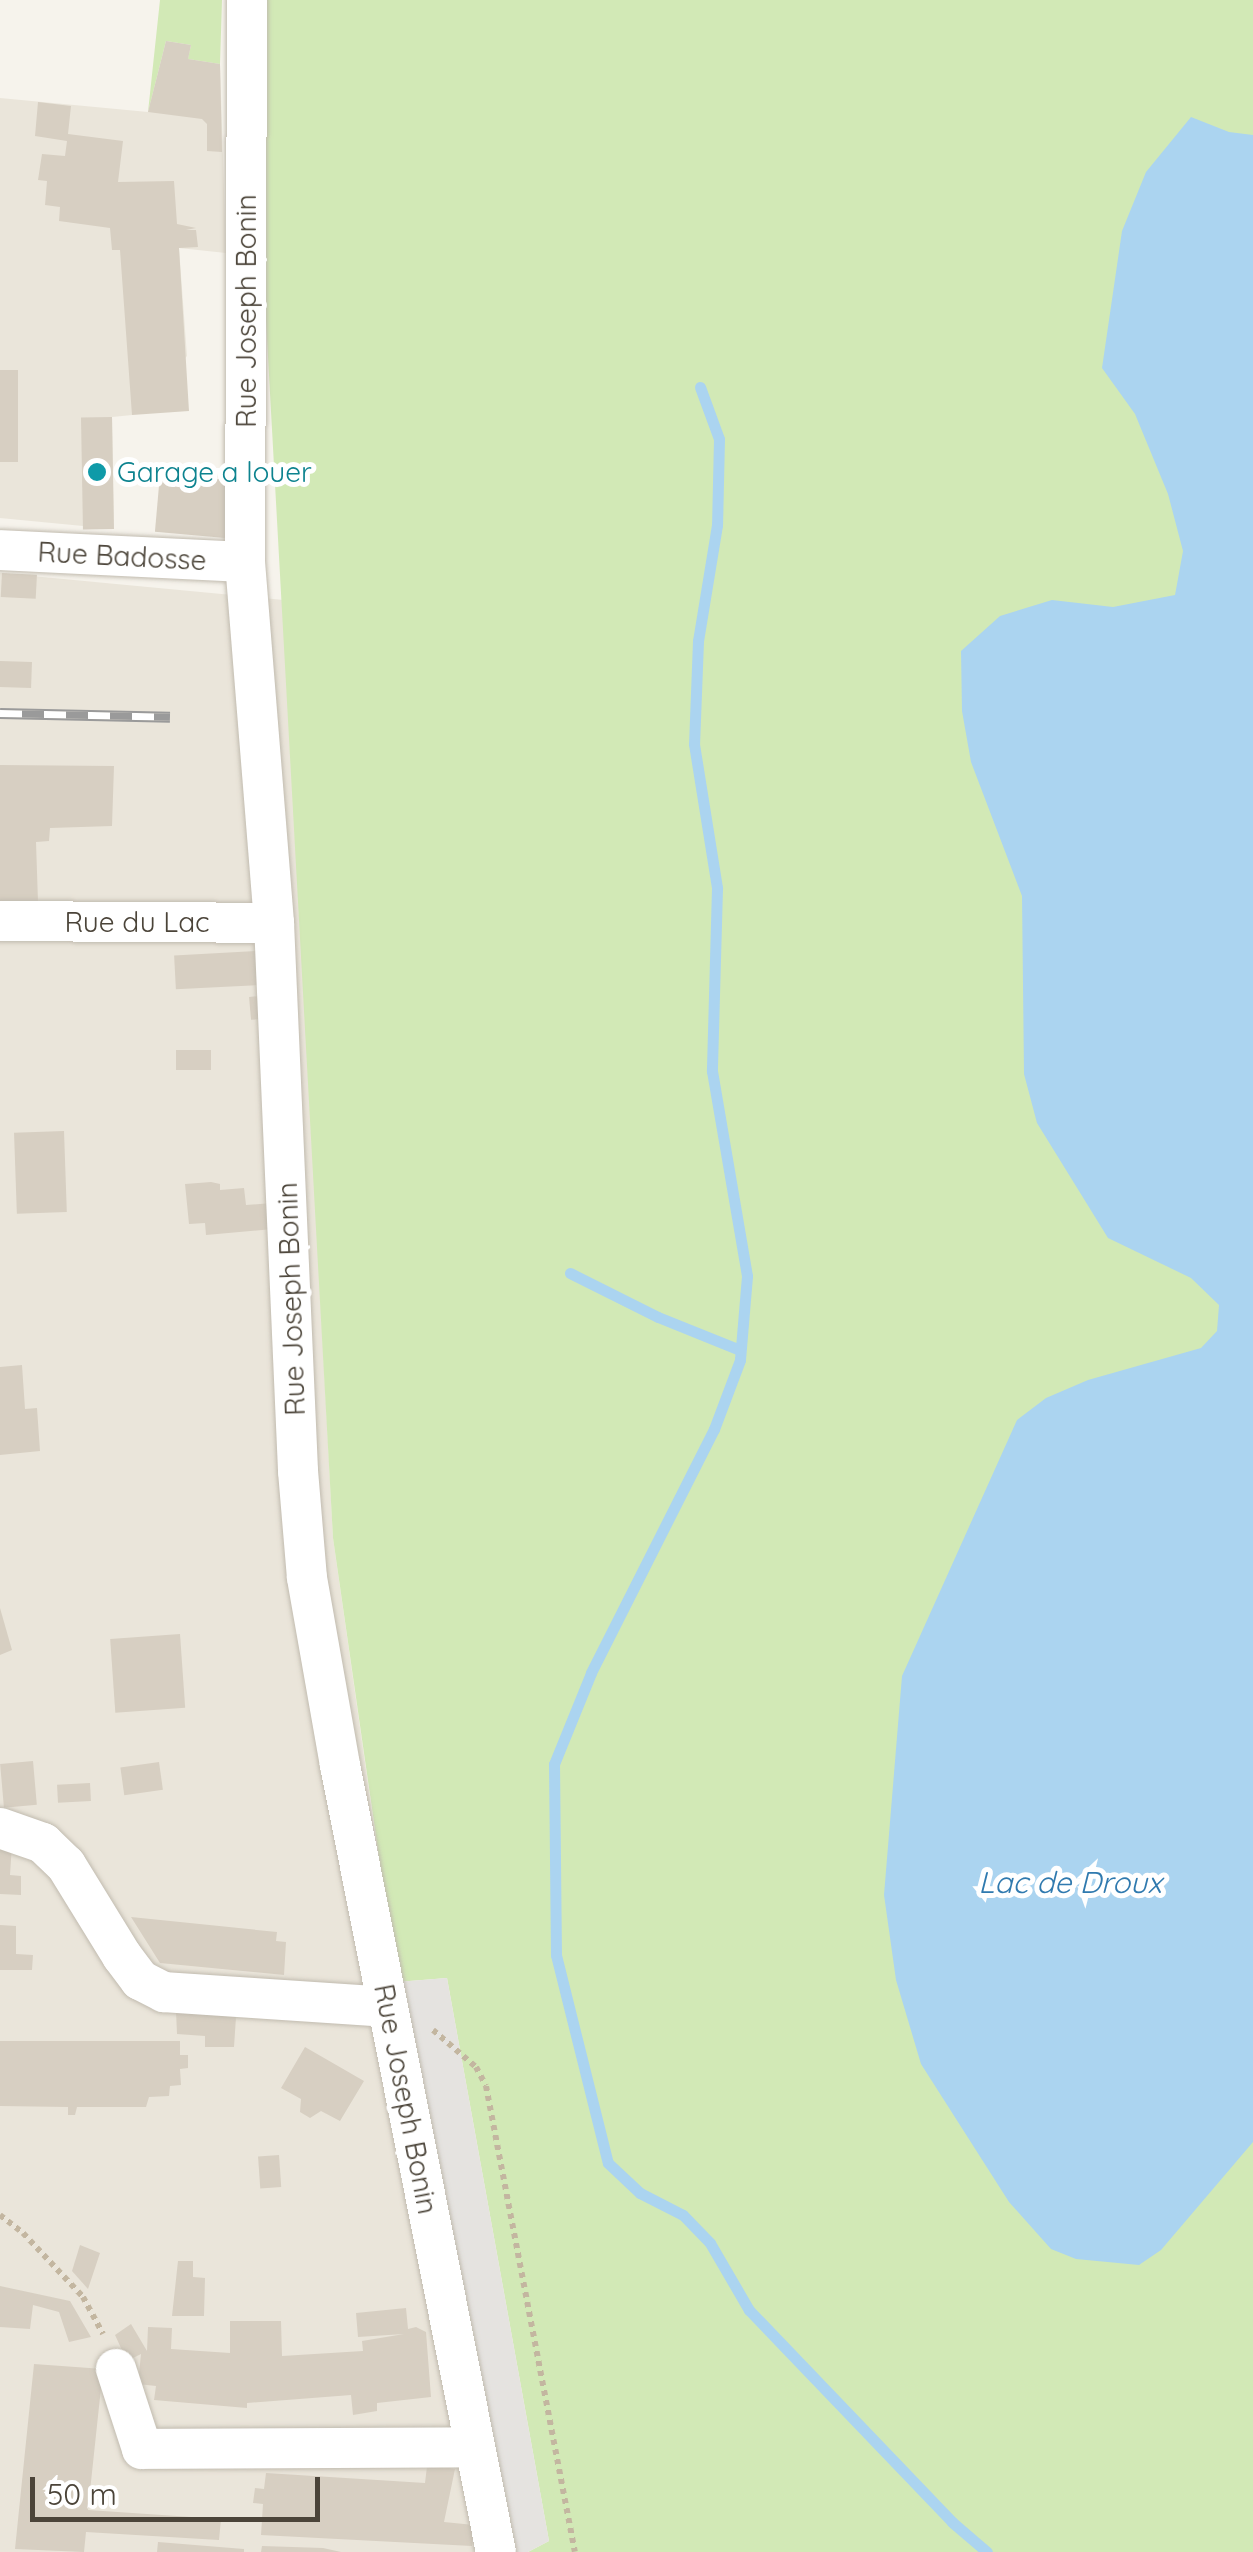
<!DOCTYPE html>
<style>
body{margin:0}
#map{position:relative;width:1253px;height:2552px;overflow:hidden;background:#f6f3ec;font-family:Quicksand,sans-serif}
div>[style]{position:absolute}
.residential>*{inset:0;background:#eae5da}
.green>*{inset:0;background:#d2e9b6}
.parking>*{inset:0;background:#e5e3e0}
.water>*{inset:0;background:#abd4f0}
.stream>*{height:11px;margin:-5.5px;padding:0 5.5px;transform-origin:5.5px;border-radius:5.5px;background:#abd4f0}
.building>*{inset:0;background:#d7cfc2;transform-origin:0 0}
.path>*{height:6px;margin-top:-3px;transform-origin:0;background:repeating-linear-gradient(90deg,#c3b6a0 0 5px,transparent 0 10px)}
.roads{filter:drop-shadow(0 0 2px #c1bbaf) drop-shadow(0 0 2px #c1bbaf)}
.minor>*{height:40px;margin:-20px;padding:0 20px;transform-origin:20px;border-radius:20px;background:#fff}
.rail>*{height:11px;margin-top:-5.5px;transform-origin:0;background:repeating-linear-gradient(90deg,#fff 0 22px,#9a9a9a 0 44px);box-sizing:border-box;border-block:2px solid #9a9a9a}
.dots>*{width:28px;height:28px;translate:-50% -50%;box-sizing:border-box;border:5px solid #fff;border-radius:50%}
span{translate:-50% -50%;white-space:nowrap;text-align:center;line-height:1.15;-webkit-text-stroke:10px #fff;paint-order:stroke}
.street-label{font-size:28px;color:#4b4439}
.culture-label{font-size:28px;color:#0d838f}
.left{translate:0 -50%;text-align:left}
.water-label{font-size:30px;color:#307aaf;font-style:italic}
.scale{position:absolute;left:30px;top:2477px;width:290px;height:45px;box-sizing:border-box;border:5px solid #4b4439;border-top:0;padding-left:12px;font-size:30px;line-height:35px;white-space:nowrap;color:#4b4439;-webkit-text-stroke:8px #fff;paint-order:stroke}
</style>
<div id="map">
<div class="residential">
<div style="clip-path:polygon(166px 41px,191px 45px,189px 59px,220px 64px,226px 253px,179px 248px,187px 356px,132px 415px,112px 417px,114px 529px,0 518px,0 98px,148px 112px)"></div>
<div style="clip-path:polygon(0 573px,284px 600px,333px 1538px,401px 2015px,517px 2552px,0 2552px)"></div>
</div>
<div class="green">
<div style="clip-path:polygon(160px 0,222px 0,220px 64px,188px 59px,191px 45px,166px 41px,148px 112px)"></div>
<div style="clip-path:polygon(254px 0,1253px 0,1253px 2552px,528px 2552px,549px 2541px,447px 1978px,397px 1982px,333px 1538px,252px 66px)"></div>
</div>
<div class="parking">
<div style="clip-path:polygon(447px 1978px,549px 2541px,528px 2552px,517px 2552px,401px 2015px,397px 1982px)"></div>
</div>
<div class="water">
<div style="clip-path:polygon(1191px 117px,1229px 132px,1253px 135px,1253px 2142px,1161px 2250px,1139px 2265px,1076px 2259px,1051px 2249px,1009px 2202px,921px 2064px,896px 1980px,884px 1895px,902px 1676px,1017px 1420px,1046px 1398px,1088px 1380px,1201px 1348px,1217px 1331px,1219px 1305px,1191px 1278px,1108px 1238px,1037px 1123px,1024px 1074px,1022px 896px,971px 762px,962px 711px,961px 651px,1000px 616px,1052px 600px,1113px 607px,1175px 595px,1183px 551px,1168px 494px,1135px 414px,1102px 368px,1122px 231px,1146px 172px)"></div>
</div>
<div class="stream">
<div style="left:700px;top:387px;width:55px;rotate:69.9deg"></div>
<div style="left:719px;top:439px;width:86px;rotate:91.3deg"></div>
<div style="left:717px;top:525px;width:118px;rotate:99.3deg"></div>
<div style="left:698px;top:641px;width:103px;rotate:92.2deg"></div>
<div style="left:694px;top:744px;width:146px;rotate:80.9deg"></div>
<div style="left:717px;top:888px;width:183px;rotate:91.6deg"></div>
<div style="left:712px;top:1071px;width:208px;rotate:80.3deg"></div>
<div style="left:747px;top:1276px;width:84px;rotate:94.8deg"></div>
<div style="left:740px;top:1360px;width:74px;rotate:110.6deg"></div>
<div style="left:714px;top:1429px;width:273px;rotate:116.8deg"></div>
<div style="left:591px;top:1673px;width:98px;rotate:112.1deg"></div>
<div style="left:554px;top:1764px;width:191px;rotate:89.4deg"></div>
<div style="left:556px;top:1955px;width:214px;rotate:76deg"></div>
<div style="left:608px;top:2163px;width:44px;rotate:43.2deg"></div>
<div style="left:640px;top:2193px;width:48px;rotate:27.1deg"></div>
<div style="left:683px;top:2215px;width:39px;rotate:46deg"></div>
<div style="left:710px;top:2243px;width:78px;rotate:59.8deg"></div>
<div style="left:749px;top:2310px;width:294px;rotate:46.2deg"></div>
<div style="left:952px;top:2522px;width:46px;rotate:40.6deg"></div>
<div style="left:570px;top:1273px;width:98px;rotate:26.6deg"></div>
<div style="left:658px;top:1317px;width:88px;rotate:21.9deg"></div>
</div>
<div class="building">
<div style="clip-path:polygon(166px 41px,191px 45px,188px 59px,220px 64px,222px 152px,207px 151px,207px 124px,202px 119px,148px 112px)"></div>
<div style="clip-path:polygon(38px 102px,71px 106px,68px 134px,123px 141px,118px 182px,174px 181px,177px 224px,196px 228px,186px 230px,196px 230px,198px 247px,179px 248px,189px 411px,132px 415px,120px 250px,112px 250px,110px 228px,59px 221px,60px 207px,45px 205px,47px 181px,38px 180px,42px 154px,65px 156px,67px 141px,35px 136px)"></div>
<div style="left:0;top:370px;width:18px;height:92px"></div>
<div style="left:112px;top:417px;width:112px;height:31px;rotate:89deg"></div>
<div style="left:160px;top:474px;width:73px;height:58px;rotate:5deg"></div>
<div style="left:2px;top:573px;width:35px;height:24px;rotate:3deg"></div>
<div style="left:0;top:661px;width:32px;height:26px;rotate:2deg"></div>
<div style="clip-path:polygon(0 765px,114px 766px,112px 826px,50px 828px,49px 841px,36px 842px,38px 902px,0 902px)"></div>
<div style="left:258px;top:951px;width:34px;height:84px;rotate:87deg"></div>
<div style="left:260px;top:996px;width:23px;height:11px;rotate:85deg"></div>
<div style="left:211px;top:1050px;width:20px;height:35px;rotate:90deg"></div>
<div style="left:64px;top:1131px;width:81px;height:50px;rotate:88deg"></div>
<div style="clip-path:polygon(211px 1182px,220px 1184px,220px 1190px,244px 1188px,246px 1205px,272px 1203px,273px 1229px,206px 1235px,205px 1223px,189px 1224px,185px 1184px)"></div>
<div style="clip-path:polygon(22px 1365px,25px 1409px,37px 1408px,40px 1451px,0 1455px,0 1367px)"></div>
<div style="clip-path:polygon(0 1608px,12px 1650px,0 1655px)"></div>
<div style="left:180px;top:1634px;width:74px;height:70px;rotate:86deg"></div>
<div style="left:33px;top:1761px;width:44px;height:33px;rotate:85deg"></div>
<div style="left:159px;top:1762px;width:28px;height:39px;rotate:82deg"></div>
<div style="left:90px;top:1783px;width:18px;height:33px;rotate:87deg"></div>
<div style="clip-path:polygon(0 1843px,12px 1844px,10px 1875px,21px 1876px,21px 1895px,0 1894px)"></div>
<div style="clip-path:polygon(131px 1917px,277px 1932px,276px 1941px,286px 1942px,284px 1975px,160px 1963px)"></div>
<div style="clip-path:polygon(0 1925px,16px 1926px,16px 1954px,33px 1955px,32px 1970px,0 1970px)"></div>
<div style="clip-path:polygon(176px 2011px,236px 2017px,234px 2047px,205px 2047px,205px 2036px,177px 2034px)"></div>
<div style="clip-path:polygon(0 2041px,180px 2041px,180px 2055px,188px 2055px,188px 2068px,180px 2069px,181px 2085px,170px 2086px,169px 2096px,149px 2097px,146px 2107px,77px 2107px,75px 2115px,68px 2115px,68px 2107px,0 2106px)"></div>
<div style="clip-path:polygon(305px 2047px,364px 2081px,340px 2121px,321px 2111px,310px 2118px,300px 2112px,301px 2099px,281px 2088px)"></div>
<div style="left:279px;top:2155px;width:32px;height:21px;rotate:86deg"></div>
<div style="clip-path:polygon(80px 2245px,100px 2253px,88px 2289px,72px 2271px)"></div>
<div style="clip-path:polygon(178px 2261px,193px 2261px,193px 2277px,205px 2278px,204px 2316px,172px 2316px)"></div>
<div style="clip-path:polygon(0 2286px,70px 2301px,91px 2337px,69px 2342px,59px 2312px,33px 2305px,30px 2329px,0 2327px)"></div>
<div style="clip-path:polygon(406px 2308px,408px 2329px,416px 2327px,426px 2332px,431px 2397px,377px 2403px,377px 2411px,353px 2415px,351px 2395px,247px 2403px,247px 2408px,154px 2400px,156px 2386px,138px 2384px,141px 2354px,127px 2361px,115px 2335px,131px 2324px,147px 2351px,148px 2327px,172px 2328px,171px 2349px,230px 2353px,230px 2321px,281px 2321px,282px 2356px,363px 2351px,362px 2341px,404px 2334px,358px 2337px,356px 2313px)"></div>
<div style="clip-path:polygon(34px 2364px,103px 2369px,88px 2510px,221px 2519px,219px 2540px,86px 2532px,84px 2552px,15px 2549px)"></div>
<div style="clip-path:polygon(428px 2458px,444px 2459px,443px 2467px,455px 2469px,444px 2522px,474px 2525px,472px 2546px,261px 2535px,263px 2504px,253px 2503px,255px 2488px,264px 2489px,266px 2473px,425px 2483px)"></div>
<div style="clip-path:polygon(158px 2542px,244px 2549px,244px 2552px,157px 2552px)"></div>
<div style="clip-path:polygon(262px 2546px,323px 2548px,341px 2552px,261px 2552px)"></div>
</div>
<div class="path">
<div style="left:433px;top:2030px;width:57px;rotate:40.7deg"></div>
<div style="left:476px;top:2067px;width:21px;rotate:62deg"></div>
<div style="left:486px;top:2086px;width:474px;rotate:79.2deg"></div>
<div style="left:0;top:2215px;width:29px;rotate:38deg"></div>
<div style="left:23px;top:2233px;width:88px;rotate:46.8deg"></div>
<div style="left:83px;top:2297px;width:42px;rotate:61.6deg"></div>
</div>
<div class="roads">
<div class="minor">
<div style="left:247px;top:0;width:562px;rotate:90.2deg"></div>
<div style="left:245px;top:562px;width:362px;rotate:85.4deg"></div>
<div style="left:274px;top:923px;width:549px;rotate:87.49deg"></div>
<div style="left:298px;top:1471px;width:107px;rotate:85.2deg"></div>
<div style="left:307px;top:1578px;width:190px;rotate:80deg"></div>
<div style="left:340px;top:1765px;width:802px;rotate:78.79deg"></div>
<div style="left:0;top:550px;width:245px;rotate:2.8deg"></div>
<div style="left:0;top:921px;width:274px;rotate:0.4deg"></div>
<div style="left:0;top:1828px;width:46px;rotate:19.2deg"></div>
<div style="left:43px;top:1843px;width:32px;rotate:44deg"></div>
<div style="left:66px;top:1865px;width:107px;rotate:58.4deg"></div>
<div style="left:122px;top:1956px;width:30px;rotate:53deg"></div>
<div style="left:140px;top:1980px;width:27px;rotate:27deg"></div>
<div style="left:164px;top:1992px;width:224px;rotate:3.8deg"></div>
<div style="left:116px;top:2369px;width:84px;rotate:72deg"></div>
<div style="left:142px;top:2449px;width:332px;rotate:-0.3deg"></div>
</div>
</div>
<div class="rail">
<div style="left:0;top:713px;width:170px;rotate:1.3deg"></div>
</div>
<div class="dots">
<div style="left:97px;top:472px;background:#0f9aa8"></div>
</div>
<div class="street-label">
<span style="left:246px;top:311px;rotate:-90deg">Rue Joseph Bonin</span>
<span style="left:122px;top:556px;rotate:3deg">Rue Badosse</span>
<span style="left:137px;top:922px">Rue du Lac</span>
<span style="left:291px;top:1299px;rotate:-92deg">Rue Joseph Bonin</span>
<span style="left:406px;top:2099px;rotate:79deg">Rue Joseph Bonin</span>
</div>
<div class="culture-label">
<span class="left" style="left:117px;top:472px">Garage a louer</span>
</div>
<div class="water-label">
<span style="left:1070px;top:1882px">Lac de Droux</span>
</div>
<div class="scale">50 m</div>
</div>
